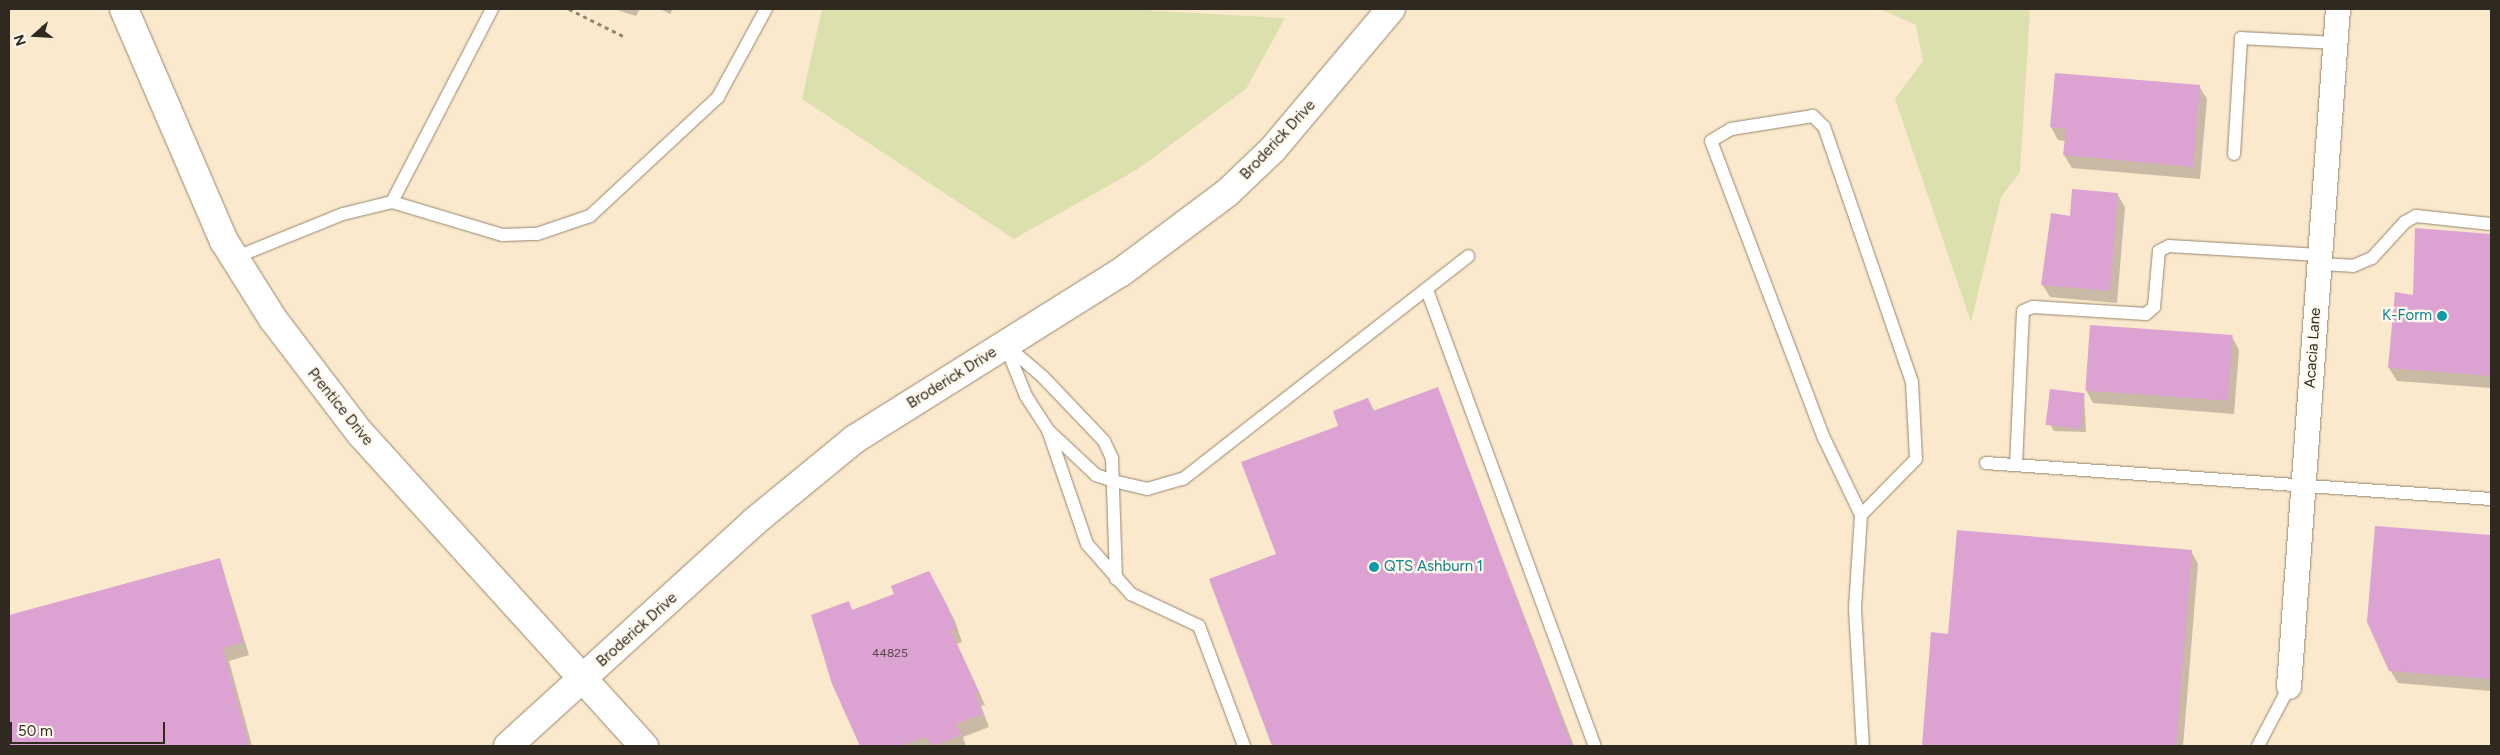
<!DOCTYPE html>
<style>
body{margin:0}
#map{position:relative;width:2500px;height:755px;overflow:hidden;background:#fae9cd;font-family:Figtree,sans-serif}
div>[style]{position:absolute}
.green>*{inset:0;background:#dbe0ad}
.shadow>*{inset:0;background:#0003}
.building>*{inset:0;background:#dca2d2;transform-origin:0 0}
.path>*{height:3px;margin-top:-1.5px;transform-origin:0;background:repeating-linear-gradient(90deg,#908471 0 4px,transparent 0 8px)}
.roads{filter:drop-shadow(0 0 1px #96866d) drop-shadow(0 0 1px #96866d)}
.service>*{height:12px;margin:-6px;padding:0 6px;transform-origin:6px;border-radius:6px;background:#fff}
.minor>*{height:24px;margin:-12px;padding:0 12px;transform-origin:12px;border-radius:12px;background:#fff}
.tertiary>*{height:28px;margin:-14px;padding:0 14px;transform-origin:14px;border-radius:14px;background:#fff}
.dots>*{width:14px;height:14px;translate:-50% -50%;box-sizing:border-box;border:2px solid #fff8ed;border-radius:50%}
span{translate:-50% -50%;white-space:nowrap;text-align:center;line-height:1.15;-webkit-text-stroke:4.5px #fff8ed;paint-order:stroke}
.number-label{font-size:12px;color:#5b474c}
.number-label span{-webkit-text-stroke-width:0}
.street-label{font-size:15px;color:#30291f}
.culture-label{font-size:15px;color:#0d838f}
.right{translate:-100% -50%;text-align:right}
.left{translate:0 -50%;text-align:left}
.frame{position:absolute;inset:0;border:10px solid #30291f;pointer-events:none}
.north{position:absolute;left:10px;top:10px;width:50px;height:50px;-webkit-text-stroke:4px #fff8ed;paint-order:stroke;rotate:251deg;font-size:14px;font-weight:700;line-height:20px;text-align:center;color:#30291f}
.north::after{content:'';display:block;margin:auto;width:18px;height:22px;background:#30291f;clip-path:polygon(50% 0,100% 100%,50% 72%,0 100%)}
.scale{position:absolute;left:10px;top:722px;width:155px;height:22px;box-sizing:border-box;border:2px solid #30291f;border-top:0;padding-left:6px;font-size:15px;line-height:18px;white-space:nowrap;color:#30291f;-webkit-text-stroke:4px #fff8ed;paint-order:stroke}
</style>
<div id="map">
<div class="green">
<div style="clip-path:polygon(822px 9px,1122px 9px,1285px 18px,1246px 89px,1138px 169px,1014px 239px,802px 99px)"></div>
<div style="clip-path:polygon(1880px 9px,2030px 9px,2020px 172px,2001px 197px,1971px 322px,1895px 99px,1923px 61px,1916px 25px)"></div>
</div>
<div class="shadow">
<div style="clip-path:polygon(614px 9px,640px 9px,636px 16px)"></div>
<div style="clip-path:polygon(660px 9px,673px 9px,670px 14px)"></div>
<div style="clip-path:polygon(2056px 74px,2199px 86px,2207px 99px,2200px 179px,2072px 168px,2064px 155px,2066px 141px,2058px 140px,2051px 127px)"></div>
<div style="clip-path:polygon(2117px 194px,2125px 207px,2117px 303px,2050px 297px,2042px 284px,2071px 218px)"></div>
<div style="clip-path:polygon(2417px 230px,2491px 236px,2491px 388px,2397px 381px,2389px 368px,2396px 294px,2414px 296px)"></div>
<div style="clip-path:polygon(2232px 337px,2239px 350px,2234px 414px,2093px 403px,2086px 390px)"></div>
<div style="clip-path:polygon(1437px 388px,1574px 746px,1273px 746px,1211px 580px,1277px 555px,1340px 426px,1368px 399px,1375px 412px)"></div>
<div style="clip-path:polygon(2084px 394px,2086px 432px,2054px 431px,2050px 424px)"></div>
<div style="clip-path:polygon(2376px 527px,2491px 537px,2491px 691px,2398px 683px,2390px 670px)"></div>
<div style="clip-path:polygon(2191px 551px,2198px 564px,2183px 746px,1923px 746px,1933px 634px,1949px 635px)"></div>
<div style="clip-path:polygon(220px 560px,249px 655px,229px 661px,252px 746px,9px 746px,9px 617px)"></div>
<div style="clip-path:polygon(936px 586px,955px 621px,962px 642px,957px 644px,985px 705px,981px 706px,989px 727px,963px 737px,966px 746px,861px 746px,833px 683px,848px 603px,853px 611px)"></div>
</div>
<div class="building">
<div style="clip-path:polygon(2055px 73px,2200px 85px,2193px 167px,2063px 155px,2066px 129px,2050px 127px)"></div>
<div style="clip-path:polygon(2072px 189px,2118px 193px,2110px 291px,2041px 285px,2051px 213px,2070px 216px)"></div>
<div style="clip-path:polygon(2415px 228px,2491px 234px,2491px 376px,2388px 368px,2395px 292px,2413px 295px)"></div>
<div style="left:2090px;top:325px;width:143px;height:66px;rotate:4deg"></div>
<div style="clip-path:polygon(1438px 387px,1572px 746px,1272px 746px,1209px 579px,1276px 554px,1241px 462px,1338px 426px,1333px 411px,1368px 398px,1373px 411px)"></div>
<div style="left:2050px;top:389px;width:35px;height:36px;rotate:7deg"></div>
<div style="clip-path:polygon(2375px 526px,2491px 535px,2491px 679px,2389px 671px,2367px 622px)"></div>
<div style="clip-path:polygon(1957px 530px,2192px 550px,2176px 746px,1922px 746px,1931px 632px,1948px 634px)"></div>
<div style="clip-path:polygon(220px 558px,243px 642px,223px 648px,249px 746px,9px 746px,9px 615px)"></div>
<div style="clip-path:polygon(929px 571px,948px 607px,956px 629px,951px 631px,979px 692px,975px 693px,983px 714px,956px 724px,961px 735px,932px 746px,925px 737px,900px 746px,860px 746px,832px 684px,811px 615px,849px 601px,852px 610px,894px 594px,891px 586px)"></div>
</div>
<div class="path">
<div style="left:569px;top:9px;width:63px;rotate:26.6deg"></div>
<div style="left:42px;top:25px;width:16px;rotate:68deg"></div>
</div>
<div class="roads">
<div class="service">
<div style="left:2234px;top:154px;width:116px;rotate:-86.5deg"></div>
<div style="left:2241px;top:38px;width:94px;rotate:3deg"></div>
<div style="left:392px;top:202px;width:217px;rotate:-62.6deg"></div>
<div style="left:234px;top:258px;width:118px;rotate:-22deg"></div>
<div style="left:343px;top:214px;width:50px;rotate:-13.8deg"></div>
<div style="left:392px;top:202px;width:116px;rotate:16.6deg"></div>
<div style="left:503px;top:235px;width:34px;rotate:-2deg"></div>
<div style="left:537px;top:234px;width:56px;rotate:-18.8deg"></div>
<div style="left:590px;top:216px;width:175px;rotate:-42.9deg"></div>
<div style="left:718px;top:97px;width:100px;rotate:-61.4deg"></div>
<div style="left:2319px;top:264px;width:34px;rotate:3deg"></div>
<div style="left:2353px;top:266px;width:21px;rotate:-23deg"></div>
<div style="left:2372px;top:258px;width:49px;rotate:-47.5deg"></div>
<div style="left:2405px;top:222px;width:13px;rotate:-29deg"></div>
<div style="left:2416px;top:216px;width:75px;rotate:6.1deg"></div>
<div style="left:1427px;top:290px;width:486px;rotate:69.8deg"></div>
<div style="left:1005px;top:344px;width:56px;rotate:68deg"></div>
<div style="left:1026px;top:396px;width:40px;rotate:57.1deg"></div>
<div style="left:1048px;top:430px;width:120px;rotate:71.1deg"></div>
<div style="left:1087px;top:544px;width:67px;rotate:48.7deg"></div>
<div style="left:1131px;top:594px;width:75px;rotate:25.2deg"></div>
<div style="left:1199px;top:626px;width:128px;rotate:69.4deg"></div>
<div style="left:1007px;top:346px;width:48px;rotate:40.7deg"></div>
<div style="left:1043px;top:377px;width:88px;rotate:46.4deg"></div>
<div style="left:1104px;top:441px;width:19px;rotate:65deg"></div>
<div style="left:1112px;top:458px;width:121px;rotate:88.1deg"></div>
<div style="left:1048px;top:430px;width:66px;rotate:43.2deg"></div>
<div style="left:1096px;top:475px;width:18px;rotate:19deg"></div>
<div style="left:1113px;top:481px;width:35px;rotate:13deg"></div>
<div style="left:1147px;top:489px;width:37px;rotate:-16deg"></div>
<div style="left:1183px;top:479px;width:362px;rotate:-38deg"></div>
<div style="left:1986px;top:463px;width:506px;rotate:4.08deg"></div>
<div style="left:2016px;top:465px;width:154px;rotate:-87.4deg"></div>
<div style="left:2023px;top:311px;width:11px;rotate:-22deg"></div>
<div style="left:2033px;top:307px;width:113px;rotate:3.5deg"></div>
<div style="left:2146px;top:314px;width:11px;rotate:-41deg"></div>
<div style="left:2154px;top:307px;width:56px;rotate:-84.9deg"></div>
<div style="left:2159px;top:251px;width:11px;rotate:-27deg"></div>
<div style="left:2169px;top:246px;width:151px;rotate:3.4deg"></div>
<div style="left:1861px;top:515px;width:78px;rotate:-45.5deg"></div>
<div style="left:1916px;top:459px;width:77px;rotate:-93deg"></div>
<div style="left:1912px;top:382px;width:270px;rotate:-109deg"></div>
<div style="left:1824px;top:127px;width:16px;rotate:-135deg"></div>
<div style="left:1813px;top:116px;width:83px;rotate:171deg"></div>
<div style="left:1731px;top:129px;width:23px;rotate:149deg"></div>
<div style="left:1711px;top:141px;width:318px;rotate:69.2deg"></div>
<div style="left:1824px;top:438px;width:85px;rotate:64.3deg"></div>
<div style="left:1861px;top:515px;width:94px;rotate:93.7deg"></div>
<div style="left:1855px;top:609px;width:137px;rotate:86.7deg"></div>
<div style="left:2258px;top:746px;width:67px;rotate:-62.3deg"></div>
</div>
<div class="minor">
<div style="left:2289px;top:687px;width:680px;rotate:-85.87deg"></div>
</div>
<div class="tertiary">
<div style="left:124px;top:9px;width:253px;rotate:66.7deg"></div>
<div style="left:224px;top:241px;width:92px;rotate:57.9deg"></div>
<div style="left:273px;top:319px;width:143px;rotate:52.7deg"></div>
<div style="left:360px;top:433px;width:423px;rotate:47.8deg"></div>
<div style="left:508px;top:746px;width:334px;rotate:-42.3deg"></div>
<div style="left:755px;top:521px;width:129px;rotate:-39.4deg"></div>
<div style="left:855px;top:439px;width:313px;rotate:-32.1deg"></div>
<div style="left:1120px;top:273px;width:134px;rotate:-36.8deg"></div>
<div style="left:1227px;top:193px;width:64px;rotate:-43.7deg"></div>
<div style="left:1273px;top:149px;width:183px;rotate:-49.9deg"></div>
</div>
</div>
<div class="dots">
<div style="left:2442px;top:316px;background:#0f9aa8"></div>
<div style="left:1374px;top:567px;background:#0f9aa8"></div>
</div>
<div class="number-label">
<span style="left:890px;top:654px">44825</span>
</div>
<div class="street-label">
<span style="left:1278px;top:140px;rotate:-47deg">Broderick Drive</span>
<span style="left:2313px;top:348px;rotate:-86deg">Acacia Lane</span>
<span style="left:952px;top:378px;rotate:-32deg">Broderick Drive</span>
<span style="left:340px;top:407px;rotate:51deg">Prentice Drive</span>
<span style="left:637px;top:630px;rotate:-42deg">Broderick Drive</span>
</div>
<div class="culture-label">
<span class="right" style="left:2432px;top:316px">K-Form</span>
<span class="left" style="left:1384px;top:567px">QTS Ashburn 1</span>
</div>
<div class="frame"></div>
<div class="north">N</div>
<div class="scale">50 m</div>
</div>
